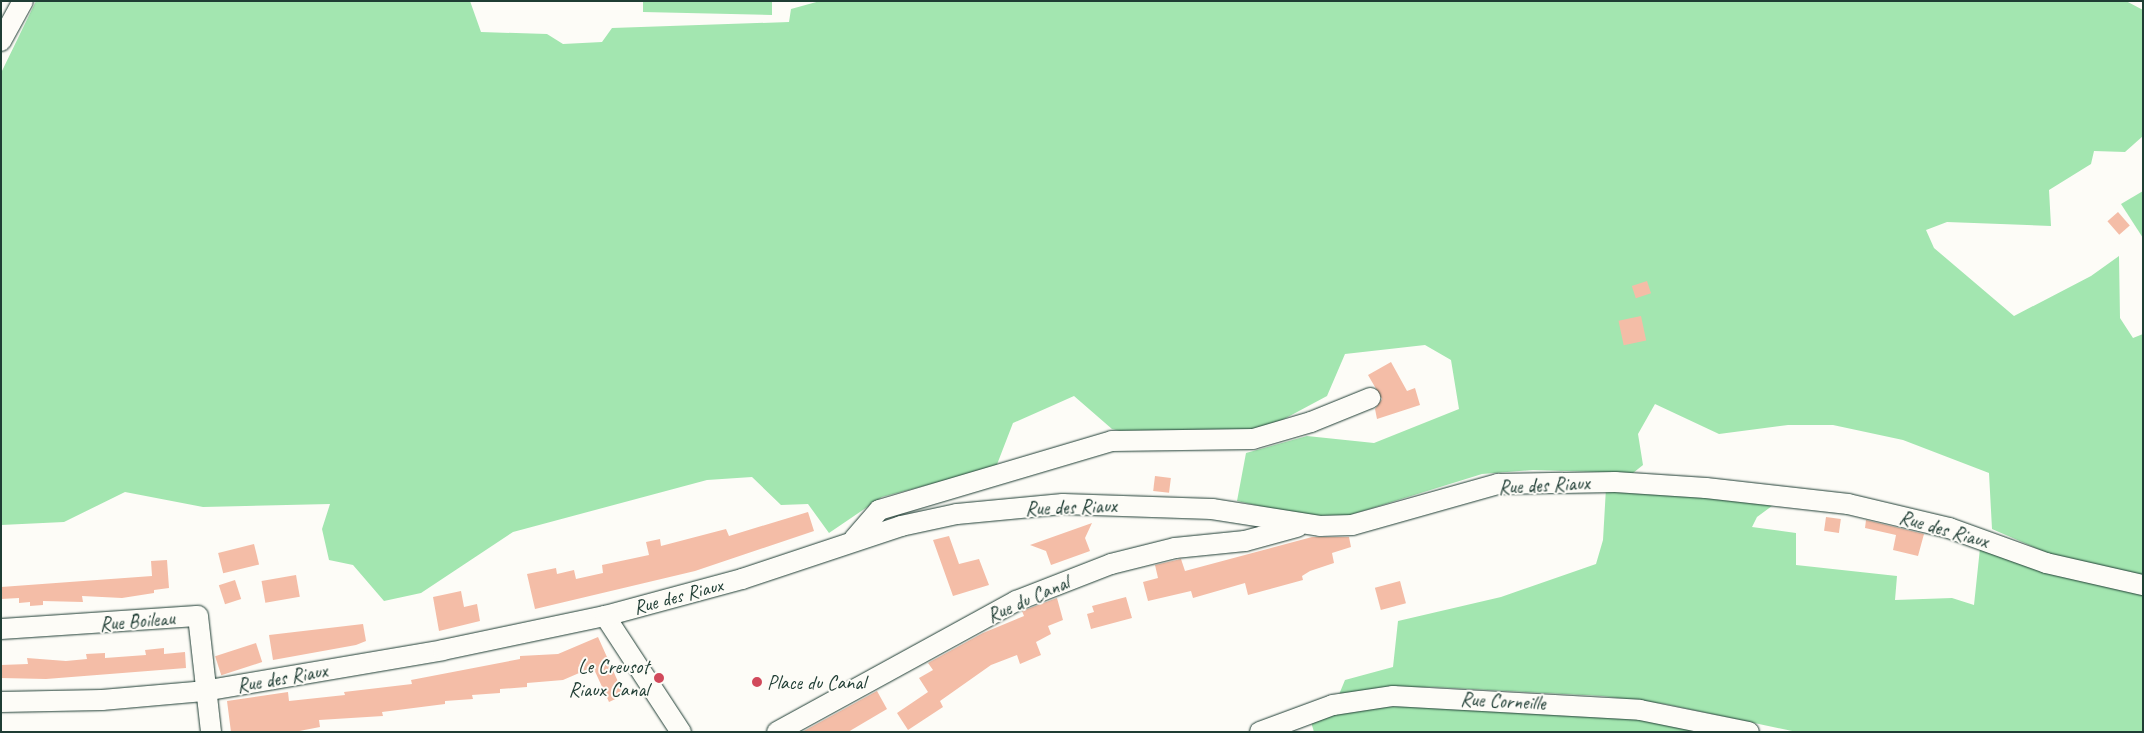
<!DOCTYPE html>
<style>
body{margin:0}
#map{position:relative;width:2144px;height:733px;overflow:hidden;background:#fdfcf7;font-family:Caveat,sans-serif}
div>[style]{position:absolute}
.green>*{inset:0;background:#a3e6b0}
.building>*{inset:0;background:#f4bda7;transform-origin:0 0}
.roads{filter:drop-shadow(0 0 1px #1f3d34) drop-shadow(0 0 1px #1f3d34)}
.street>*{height:20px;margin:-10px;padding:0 10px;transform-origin:10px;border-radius:10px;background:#fdfcf7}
.dots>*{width:14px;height:14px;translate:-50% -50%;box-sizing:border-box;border:2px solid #fdfcf7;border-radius:50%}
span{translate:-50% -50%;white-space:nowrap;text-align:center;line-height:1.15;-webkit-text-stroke:4px #fdfcf7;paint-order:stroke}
.street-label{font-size:20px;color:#1f3d34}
.poi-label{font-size:20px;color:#1f3d34}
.right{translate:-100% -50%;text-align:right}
.left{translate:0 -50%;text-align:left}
.frame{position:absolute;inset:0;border:2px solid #1f3d34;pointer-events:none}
</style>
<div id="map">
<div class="green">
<div style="clip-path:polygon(36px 1px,470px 1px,481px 32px,547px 34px,563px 44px,602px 42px,612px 28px,789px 22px,791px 9px,820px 1px,2126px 1px,2143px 10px,2143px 136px,2125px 152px,2094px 151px,2091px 164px,2049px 190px,2051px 226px,1947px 222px,1926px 230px,1934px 248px,2014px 316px,2091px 276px,2119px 256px,2120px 318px,2133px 338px,2143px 334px,2143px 576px,2054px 556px,1992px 529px,1989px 473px,1903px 440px,1833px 425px,1788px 425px,1719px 434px,1655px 404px,1638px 434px,1643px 465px,1633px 473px,1533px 470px,1482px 474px,1350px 515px,1304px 516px,1237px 501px,1246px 453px,1307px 436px,1374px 443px,1459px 409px,1451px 360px,1425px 345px,1345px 354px,1327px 396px,1256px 434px,1143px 437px,1112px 429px,1074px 396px,1013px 423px,996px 467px,882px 497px,829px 533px,808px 504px,781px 505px,752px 477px,707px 480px,513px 532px,421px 593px,384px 601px,353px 565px,329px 560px,322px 529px,330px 504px,203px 507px,125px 492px,64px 522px,1px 525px,1px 73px)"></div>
<div style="clip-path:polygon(643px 1px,772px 1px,772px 15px,643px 12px)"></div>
<div style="clip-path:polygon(2143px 191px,2143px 238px,2121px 204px)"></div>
<div style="clip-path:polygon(1606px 488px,1776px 503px,1757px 517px,1752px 527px,1796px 533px,1796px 565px,1897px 576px,1895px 600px,1952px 598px,1974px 605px,1980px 548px,2143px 594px,2143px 732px,1797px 732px,1665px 704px,1602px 696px,1431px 687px,1386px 688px,1338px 697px,1345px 680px,1393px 667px,1398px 621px,1501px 597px,1596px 564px,1603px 540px)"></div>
<div style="clip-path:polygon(1427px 704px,1641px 714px,1724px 732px,1314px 732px,1311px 722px,1334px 711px)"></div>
</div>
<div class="building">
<div style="left:2118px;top:212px;width:18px;height:14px;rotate:49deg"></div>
<div style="left:1647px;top:281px;width:13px;height:16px;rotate:72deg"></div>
<div style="left:1641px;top:316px;width:25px;height:23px;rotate:78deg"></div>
<div style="clip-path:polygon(1391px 362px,1407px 391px,1415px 388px,1420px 405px,1377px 419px,1375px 409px,1382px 399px,1368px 375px)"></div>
<div style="left:1155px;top:476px;width:16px;height:15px;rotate:7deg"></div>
<div style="clip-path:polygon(808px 512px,814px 531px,695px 571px,535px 609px,527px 574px,556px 568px,557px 574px,574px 570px,576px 579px,603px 573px,602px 565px,649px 555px,646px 542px,660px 539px,661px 546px,726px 529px,729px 536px)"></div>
<div style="left:1826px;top:517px;width:15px;height:14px;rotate:8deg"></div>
<div style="clip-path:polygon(1866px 520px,1924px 534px,1918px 556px,1893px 550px,1896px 535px,1865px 528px)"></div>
<div style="clip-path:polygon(1092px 523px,1085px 538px,1090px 551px,1051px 565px,1046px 551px,1030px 545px)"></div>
<div style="clip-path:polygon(949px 536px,959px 564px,979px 559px,989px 585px,953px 596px,933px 540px)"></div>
<div style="clip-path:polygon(1312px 537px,1349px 537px,1351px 547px,1332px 553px,1334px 563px,1310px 571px,1302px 576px,1303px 580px,1248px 595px,1245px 583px,1193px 598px,1191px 591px,1148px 601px,1143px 582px,1158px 578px,1155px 565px,1181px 559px,1185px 571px)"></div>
<div style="left:254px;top:544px;width:21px;height:37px;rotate:76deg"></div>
<div style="clip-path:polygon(167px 560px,169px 588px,154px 590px,154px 593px,122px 598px,82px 596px,83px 602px,43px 601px,43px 605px,30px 606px,30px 602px,19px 603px,19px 598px,1px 599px,1px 587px,152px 576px,151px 561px)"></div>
<div style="left:296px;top:575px;width:22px;height:35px;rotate:80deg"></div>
<div style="left:235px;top:580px;width:20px;height:17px;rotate:72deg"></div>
<div style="left:1400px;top:581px;width:23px;height:26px;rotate:75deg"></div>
<div style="clip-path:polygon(461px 591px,464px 607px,477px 604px,480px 621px,439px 631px,433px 597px)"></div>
<div style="clip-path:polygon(1126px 597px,1132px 618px,1091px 629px,1087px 614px,1094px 612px,1092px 606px)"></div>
<div style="clip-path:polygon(1057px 598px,1063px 620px,1048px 626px,1051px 634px,1036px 642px,1041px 655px,1020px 664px,1017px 655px,991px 665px,940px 701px,943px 707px,908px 730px,897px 713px,928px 692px,919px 678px,933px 670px,928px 663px,983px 633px,1024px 616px,1022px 611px)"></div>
<div style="clip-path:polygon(363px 624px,366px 641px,356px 645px,273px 660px,269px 635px)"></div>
<div style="clip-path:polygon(598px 637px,624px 695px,609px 702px,593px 667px,563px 680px,527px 683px,527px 687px,500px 689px,500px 693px,472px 695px,473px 699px,445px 701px,445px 704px,382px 712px,383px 716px,319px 720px,320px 727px,294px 732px,231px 732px,227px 701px,288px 692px,289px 701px,345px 695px,344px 692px,412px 684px,411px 680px,520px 659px,520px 656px,558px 654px)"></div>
<div style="left:256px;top:643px;width:20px;height:43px;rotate:72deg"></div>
<div style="clip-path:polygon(164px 648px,164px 654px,185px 652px,186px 668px,46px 679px,1px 678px,1px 665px,28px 664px,27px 658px,66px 661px,87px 659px,86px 654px,105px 653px,105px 658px,146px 655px,145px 650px)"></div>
<div style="clip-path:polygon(877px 691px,887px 709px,848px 732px,802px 732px)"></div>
</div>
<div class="roads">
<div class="street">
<div style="left:1px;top:41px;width:46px;rotate:-61.2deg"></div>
<div style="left:854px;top:539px;width:38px;rotate:-49deg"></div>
<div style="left:879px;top:510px;width:243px;rotate:-16.5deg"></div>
<div style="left:1112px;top:441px;width:141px;rotate:-0.8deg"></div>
<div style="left:1253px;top:439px;width:60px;rotate:-16.3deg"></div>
<div style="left:1311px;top:422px;width:64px;rotate:-22.1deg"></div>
<div style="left:605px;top:616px;width:139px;rotate:56.8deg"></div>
<div style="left:1px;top:629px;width:197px;rotate:-3.8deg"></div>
<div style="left:198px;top:616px;width:117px;rotate:83.6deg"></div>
<div style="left:1px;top:702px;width:101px;rotate:-1.1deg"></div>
<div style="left:102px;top:700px;width:102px;rotate:-5deg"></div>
<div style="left:204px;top:691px;width:242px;rotate:-9.7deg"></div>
<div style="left:443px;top:650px;width:166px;rotate:-11.9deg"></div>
<div style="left:605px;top:616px;width:142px;rotate:-15.1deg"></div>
<div style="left:742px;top:579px;width:168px;rotate:-18.4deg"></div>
<div style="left:901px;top:526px;width:57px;rotate:-12.1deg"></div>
<div style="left:957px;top:514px;width:106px;rotate:-5.4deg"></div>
<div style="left:1063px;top:504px;width:149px;rotate:1.9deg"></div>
<div style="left:1212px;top:509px;width:109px;rotate:8.9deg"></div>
<div style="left:1320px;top:526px;width:32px;rotate:-2deg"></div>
<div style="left:1352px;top:525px;width:152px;rotate:-15.7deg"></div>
<div style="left:1498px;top:484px;width:117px;rotate:-1deg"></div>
<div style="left:1615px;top:482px;width:91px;rotate:3.8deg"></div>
<div style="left:1706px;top:488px;width:143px;rotate:6.4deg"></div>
<div style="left:1848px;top:504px;width:104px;rotate:13.4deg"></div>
<div style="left:1949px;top:528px;width:103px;rotate:19.8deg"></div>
<div style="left:2046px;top:563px;width:99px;rotate:12.8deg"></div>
<div style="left:777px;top:732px;width:273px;rotate:-28.7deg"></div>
<div style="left:1016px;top:601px;width:102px;rotate:-21.3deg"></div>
<div style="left:1111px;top:564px;width:66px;rotate:-14deg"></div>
<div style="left:1175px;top:548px;width:70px;rotate:-5.7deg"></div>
<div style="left:1245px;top:541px;width:54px;rotate:-15.1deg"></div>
<div style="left:1260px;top:732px;width:78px;rotate:-20.3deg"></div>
<div style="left:1333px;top:705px;width:61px;rotate:-8.5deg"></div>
<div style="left:1393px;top:696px;width:247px;rotate:3.2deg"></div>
<div style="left:1640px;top:710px;width:111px;rotate:11.4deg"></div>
</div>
</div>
<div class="dots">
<div style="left:659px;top:678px;background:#d1495b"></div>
<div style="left:757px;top:682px;background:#d1495b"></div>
</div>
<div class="street-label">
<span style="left:1544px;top:485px;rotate:-3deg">Rue des Riaux</span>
<span style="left:1071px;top:507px;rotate:-2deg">Rue des Riaux</span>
<span style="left:1944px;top:529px;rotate:16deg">Rue des Riaux</span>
<span style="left:678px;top:596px;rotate:-15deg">Rue des Riaux</span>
<span style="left:1028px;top:599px;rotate:-24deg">Rue du Canal</span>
<span style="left:137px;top:621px;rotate:-5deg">Rue Boileau</span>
<span style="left:282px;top:678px;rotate:-10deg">Rue des Riaux</span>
<span style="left:1503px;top:701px;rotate:3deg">Rue Corneille</span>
</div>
<div class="poi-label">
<span class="right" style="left:649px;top:678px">Le Creusot<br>Riaux Canal</span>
<span class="left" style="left:767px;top:682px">Place du Canal</span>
</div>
<div class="frame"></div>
</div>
